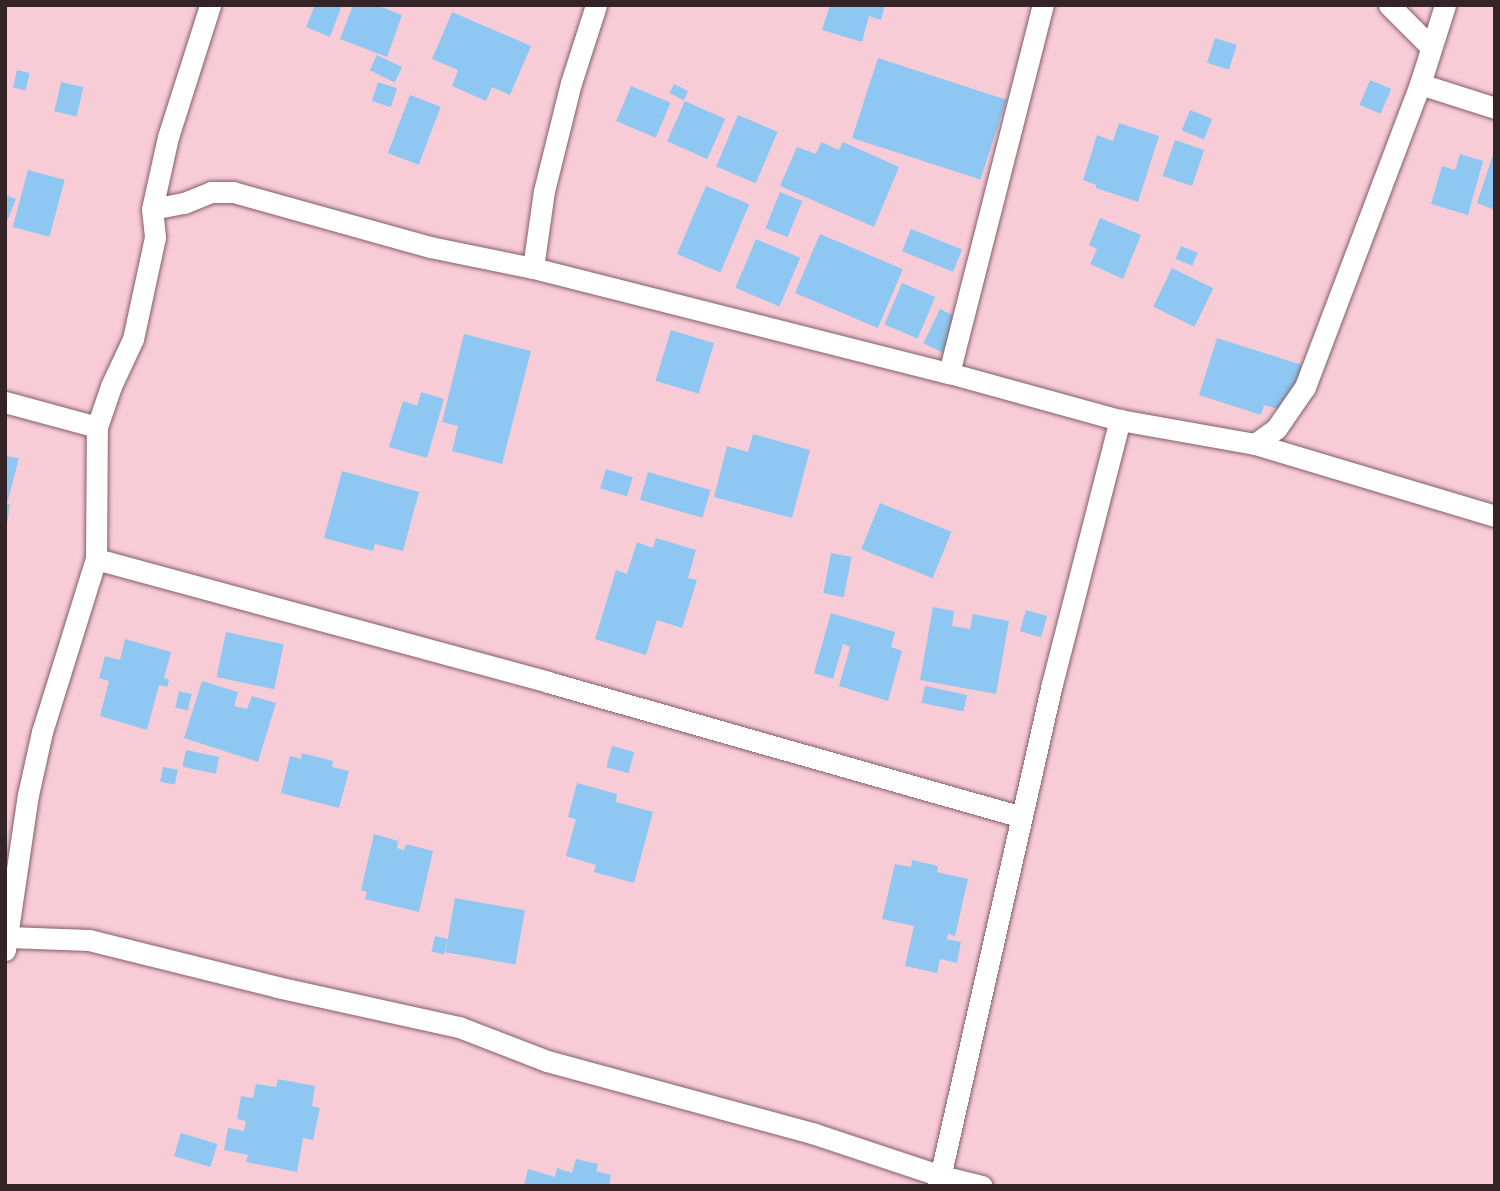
<!DOCTYPE html>
<style>
body{margin:0}
#map{position:relative;width:1500px;height:1191px;overflow:hidden;background:#f8ccd7;font-family:Lato,sans-serif}
div>[style]{position:absolute}
.building>*{inset:0;background:#8ec7f2;transform-origin:0 0}
.roads{filter:drop-shadow(0 0 2px #835e68) drop-shadow(0 0 2px #835e68)}
.street>*{height:21px;margin:-10.5px;padding:0 10.5px;transform-origin:10.5px;border-radius:10.5px;background:#fff}
span{translate:-50% -50%;white-space:nowrap;text-align:center;line-height:1.15;-webkit-text-stroke:7px #fef9fa;paint-order:stroke}
.frame{position:absolute;inset:0;border:7px solid #342428;pointer-events:none}
</style>
<div id="map">
<div class="building">
<div style="clip-path:polygon(315px 5px,342px 5px,330px 37px,306px 27px)"></div>
<div style="clip-path:polygon(353px 5px,376px 5px,402px 15px,387px 57px,340px 39px)"></div>
<div style="clip-path:polygon(830px 5px,885px 5px,881px 20px,869px 16px,862px 42px,822px 30px)"></div>
<div style="clip-path:polygon(452px 12px,531px 46px,510px 95px,492px 87px,486px 101px,452px 86px,458px 70px,432px 59px)"></div>
<div style="left:1215px;top:38px;width:23px;height:26px;rotate:18deg"></div>
<div style="left:377px;top:55px;width:28px;height:17px;rotate:26deg"></div>
<div style="left:878px;top:58px;width:135px;height:84px;rotate:18deg"></div>
<div style="left:17px;top:70px;width:13px;height:18px;rotate:13deg"></div>
<div style="left:1370px;top:80px;width:23px;height:27px;rotate:23deg"></div>
<div style="left:61px;top:82px;width:23px;height:30px;rotate:13deg"></div>
<div style="left:378px;top:82px;width:20px;height:20px;rotate:18deg"></div>
<div style="left:674px;top:84px;width:16px;height:10px;rotate:27deg"></div>
<div style="left:631px;top:86px;width:43px;height:38px;rotate:23deg"></div>
<div style="left:410px;top:95px;width:33px;height:62px;rotate:21deg"></div>
<div style="left:685px;top:101px;width:44px;height:44px;rotate:24deg"></div>
<div style="left:1190px;top:110px;width:24px;height:22px;rotate:22deg"></div>
<div style="left:738px;top:115px;width:43px;height:56px;rotate:23deg"></div>
<div style="clip-path:polygon(1119px 123px,1159px 136px,1138px 202px,1096px 188px,1096px 185px,1083px 180px,1097px 135px,1113px 141px)"></div>
<div style="left:1175px;top:140px;width:31px;height:38px;rotate:19deg"></div>
<div style="clip-path:polygon(821px 142px,839px 150px,843px 142px,899px 167px,874px 227px,780px 186px,797px 147px,816px 154px)"></div>
<div style="clip-path:polygon(1494px 152px,1495px 152px,1495px 210px,1477px 203px)"></div>
<div style="clip-path:polygon(1460px 154px,1483px 161px,1468px 215px,1431px 204px,1442px 166px,1455px 170px)"></div>
<div style="left:28px;top:170px;width:38px;height:59px;rotate:15deg"></div>
<div style="left:706px;top:186px;width:47px;height:74px;rotate:23deg"></div>
<div style="left:780px;top:192px;width:24px;height:39px;rotate:22deg"></div>
<div style="clip-path:polygon(5px 195px,16px 199px,5px 226px)"></div>
<div style="clip-path:polygon(1100px 218px,1141px 235px,1123px 279px,1090px 264px,1097px 249px,1089px 245px)"></div>
<div style="left:911px;top:229px;width:55px;height:24px;rotate:22deg"></div>
<div style="left:820px;top:234px;width:90px;height:64px;rotate:23deg"></div>
<div style="left:756px;top:239px;width:48px;height:53px;rotate:23deg"></div>
<div style="left:1181px;top:246px;width:18px;height:14px;rotate:22deg"></div>
<div style="left:1172px;top:268px;width:46px;height:43px;rotate:26deg"></div>
<div style="left:902px;top:283px;width:36px;height:45px;rotate:23deg"></div>
<div style="left:940px;top:309px;width:25px;height:38px;rotate:26deg"></div>
<div style="left:671px;top:330px;width:45px;height:53px;rotate:17deg"></div>
<div style="clip-path:polygon(464px 334px,531px 351px,502px 464px,452px 451px,458px 426px,442px 422px)"></div>
<div style="clip-path:polygon(1217px 338px,1302px 365px,1287px 412px,1264px 405px,1261px 415px,1199px 395px)"></div>
<div style="clip-path:polygon(421px 392px,444px 399px,427px 458px,389px 447px,403px 401px,417px 406px)"></div>
<div style="clip-path:polygon(753px 434px,810px 450px,792px 518px,714px 497px,727px 446px,748px 452px)"></div>
<div style="clip-path:polygon(5px 456px,19px 458px,7px 504px,10px 504px,7px 524px)"></div>
<div style="left:606px;top:469px;width:28px;height:20px;rotate:17deg"></div>
<div style="clip-path:polygon(342px 471px,419px 492px,403px 551px,375px 544px,373px 551px,324px 538px)"></div>
<div style="left:648px;top:472px;width:65px;height:29px;rotate:16deg"></div>
<div style="left:880px;top:503px;width:77px;height:50px;rotate:22deg"></div>
<div style="clip-path:polygon(656px 538px,696px 550px,688px 578px,697px 580px,682px 628px,657px 620px,646px 655px,595px 639px,616px 570px,627px 574px,637px 542px,653px 548px)"></div>
<div style="left:831px;top:553px;width:21px;height:41px;rotate:11deg"></div>
<div style="clip-path:polygon(933px 607px,954px 611px,952px 626px,970px 629px,973px 614px,1009px 621px,996px 694px,920px 680px)"></div>
<div style="left:1026px;top:610px;width:22px;height:22px;rotate:16deg"></div>
<div style="clip-path:polygon(831px 613px,895px 632px,891px 647px,902px 651px,888px 701px,839px 686px,850px 647px,843px 644px,833px 679px,814px 673px)"></div>
<div style="left:226px;top:632px;width:59px;height:46px;rotate:12deg"></div>
<div style="clip-path:polygon(125px 639px,171px 652px,164px 678px,169px 680px,167px 687px,159px 685px,147px 730px,100px 716px,109px 681px,99px 678px,105px 656px,120px 660px)"></div>
<div style="clip-path:polygon(202px 681px,238px 692px,234px 706px,247px 709px,252px 696px,276px 703px,258px 762px,184px 738px)"></div>
<div style="left:925px;top:686px;width:43px;height:17px;rotate:12deg"></div>
<div style="left:179px;top:691px;width:13px;height:17px;rotate:13deg"></div>
<div style="left:612px;top:746px;width:23px;height:22px;rotate:15deg"></div>
<div style="left:186px;top:750px;width:34px;height:17px;rotate:12deg"></div>
<div style="clip-path:polygon(302px 753px,333px 761px,332px 767px,349px 771px,339px 808px,281px 793px,290px 756px,301px 759px)"></div>
<div style="left:163px;top:767px;width:15px;height:15px;rotate:11deg"></div>
<div style="clip-path:polygon(577px 783px,617px 794px,616px 802px,653px 812px,634px 883px,594px 872px,596px 865px,566px 856px,576px 819px,568px 817px)"></div>
<div style="clip-path:polygon(374px 834px,398px 841px,397px 848px,404px 850px,406px 844px,433px 851px,419px 912px,365px 899px,367px 892px,361px 890px)"></div>
<div style="clip-path:polygon(912px 860px,938px 866px,937px 872px,968px 879px,955px 936px,948px 934px,947px 939px,961px 942px,957px 963px,940px 959px,937px 973px,905px 966px,914px 926px,882px 919px,895px 864px,911px 867px)"></div>
<div style="left:455px;top:898px;width:71px;height:55px;rotate:10deg"></div>
<div style="left:435px;top:936px;width:13px;height:16px;rotate:13deg"></div>
<div style="clip-path:polygon(278px 1079px,315px 1086px,312px 1106px,320px 1108px,313px 1140px,303px 1138px,297px 1172px,246px 1162px,248px 1155px,224px 1150px,228px 1128px,244px 1131px,246px 1121px,237px 1119px,241px 1096px,253px 1098px,256px 1084px,276px 1087px)"></div>
<div style="left:181px;top:1133px;width:38px;height:24px;rotate:17deg"></div>
<div style="clip-path:polygon(576px 1159px,598px 1164px,596px 1171px,611px 1175px,609px 1186px,524px 1186px,528px 1169px,555px 1177px,557px 1168px,572px 1173px)"></div>
</div>
<div class="roads">
<div class="street">
<div style="left:1389px;top:5px;width:59px;rotate:45deg"></div>
<div style="left:1420px;top:84px;width:79px;rotate:17.7deg"></div>
<div style="left:152px;top:209px;width:74px;rotate:-77.5deg"></div>
<div style="left:168px;top:137px;width:139px;rotate:-72.3deg"></div>
<div style="left:533px;top:268px;width:78px;rotate:-81.9deg"></div>
<div style="left:544px;top:191px;width:111px;rotate:-76deg"></div>
<div style="left:571px;top:83px;width:82px;rotate:-72.2deg"></div>
<div style="left:949px;top:373px;width:380px;rotate:-75.7deg"></div>
<div style="left:5px;top:402px;width:95px;rotate:15.2deg"></div>
<div style="left:1255px;top:444px;width:26px;rotate:-36deg"></div>
<div style="left:1276px;top:429px;width:51px;rotate:-55.4deg"></div>
<div style="left:1305px;top:387px;width:324px;rotate:-69.2deg"></div>
<div style="left:1420px;top:84px;width:83px;rotate:-72.4deg"></div>
<div style="left:96px;top:559px;width:468px;rotate:15.2deg"></div>
<div style="left:548px;top:682px;width:492px;rotate:15.9deg"></div>
<div style="left:8px;top:937px;width:81px;rotate:2.1deg"></div>
<div style="left:89px;top:940px;width:194px;rotate:14deg"></div>
<div style="left:277px;top:987px;width:186px;rotate:12.4deg"></div>
<div style="left:459px;top:1027px;width:94px;rotate:21.1deg"></div>
<div style="left:547px;top:1061px;width:275px;rotate:15.2deg"></div>
<div style="left:812px;top:1133px;width:136px;rotate:18.4deg"></div>
<div style="left:941px;top:1176px;width:42px;rotate:13.7deg"></div>
<div style="left:5px;top:950px;width:157px;rotate:-81.6deg"></div>
<div style="left:28px;top:795px;width:65px;rotate:-77.5deg"></div>
<div style="left:42px;top:732px;width:181px;rotate:-72.7deg"></div>
<div style="left:96px;top:559px;width:132px;rotate:-89.6deg"></div>
<div style="left:97px;top:427px;width:43px;rotate:-71.1deg"></div>
<div style="left:111px;top:386px;width:52px;rotate:-64.9deg"></div>
<div style="left:133px;top:339px;width:104px;rotate:-77.8deg"></div>
<div style="left:155px;top:237px;width:28px;rotate:-96deg"></div>
<div style="left:152px;top:209px;width:33px;rotate:-11deg"></div>
<div style="left:184px;top:203px;width:29px;rotate:-22deg"></div>
<div style="left:211px;top:192px;width:22px"></div>
<div style="left:233px;top:192px;width:205px;rotate:15.6deg"></div>
<div style="left:430px;top:247px;width:105px;rotate:11.5deg"></div>
<div style="left:533px;top:268px;width:429px;rotate:14.2deg"></div>
<div style="left:949px;top:373px;width:177px;rotate:15.4deg"></div>
<div style="left:1120px;top:420px;width:137px;rotate:10.1deg"></div>
<div style="left:1255px;top:444px;width:251px;rotate:16.7deg"></div>
<div style="left:938px;top:1186px;width:515px;rotate:-77.21deg"></div>
<div style="left:1052px;top:684px;width:273px;rotate:-75.6deg"></div>
</div>
</div>
<div class="frame"></div>
</div>
